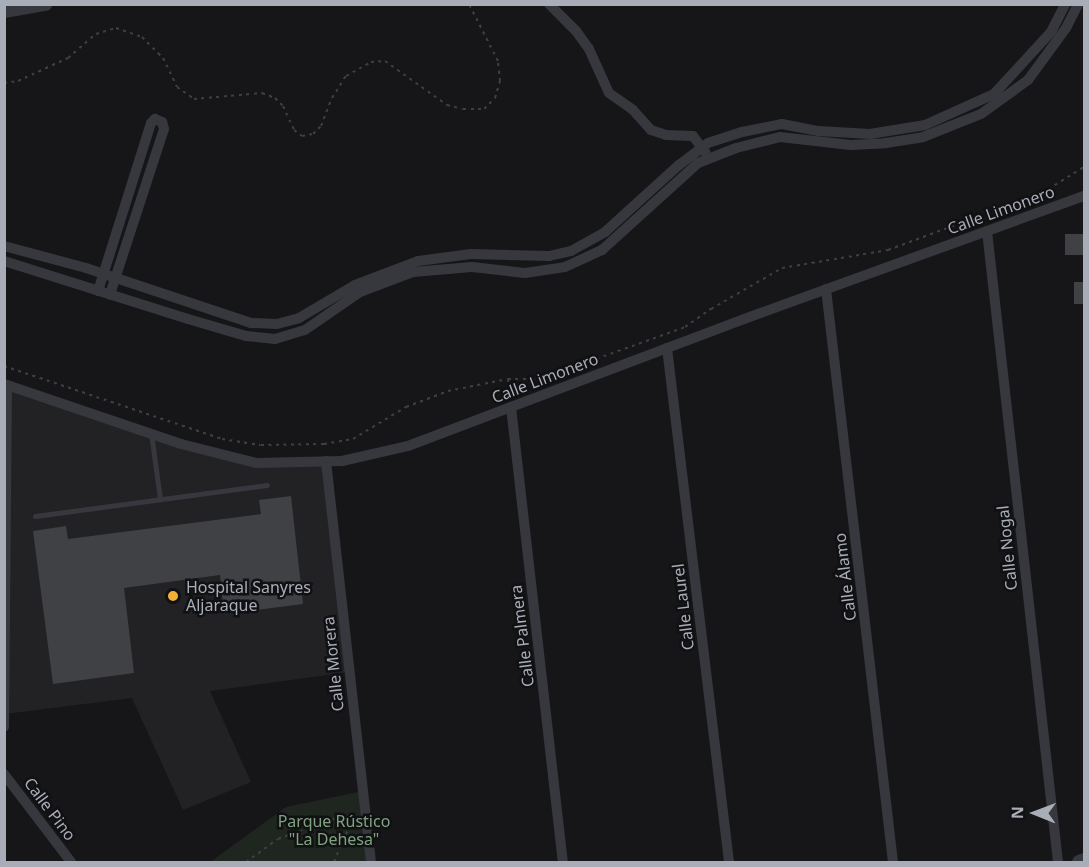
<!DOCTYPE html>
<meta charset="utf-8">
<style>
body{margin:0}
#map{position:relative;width:1089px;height:867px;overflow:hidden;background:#161618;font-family:"Noto Sans",sans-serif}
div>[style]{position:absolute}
.built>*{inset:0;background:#222225}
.green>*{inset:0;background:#1e261f}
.building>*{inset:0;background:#404145;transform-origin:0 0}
.path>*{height:2px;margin-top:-1px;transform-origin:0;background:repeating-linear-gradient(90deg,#3d3f44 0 3px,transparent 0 7.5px)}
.service>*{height:5px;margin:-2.5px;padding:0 2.5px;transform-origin:2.5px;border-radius:2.5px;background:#37383d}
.minor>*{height:10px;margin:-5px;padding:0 5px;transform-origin:5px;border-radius:5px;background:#37383d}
.tertiary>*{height:14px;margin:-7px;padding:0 7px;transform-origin:7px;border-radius:7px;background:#37383d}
.dots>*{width:16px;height:16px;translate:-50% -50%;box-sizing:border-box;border:3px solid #111113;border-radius:50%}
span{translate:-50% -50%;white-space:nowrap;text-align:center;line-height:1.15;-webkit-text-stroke:5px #111113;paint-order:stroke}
.street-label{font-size:16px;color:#a8adb8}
.poi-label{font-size:16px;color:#a8adb8}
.left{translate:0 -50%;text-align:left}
.park-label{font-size:16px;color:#7fa381}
.frame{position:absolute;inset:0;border:6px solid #a8adb8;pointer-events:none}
.north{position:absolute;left:1005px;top:783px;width:60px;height:60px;-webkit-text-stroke:4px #111113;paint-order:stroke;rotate:271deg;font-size:16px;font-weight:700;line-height:24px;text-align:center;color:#a8adb8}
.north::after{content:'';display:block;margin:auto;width:21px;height:27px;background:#a8adb8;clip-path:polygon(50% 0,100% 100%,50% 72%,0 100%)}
</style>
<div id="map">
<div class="built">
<div style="clip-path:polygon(7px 385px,256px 463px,326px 461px,349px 672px,210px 691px,251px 782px,183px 810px,132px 698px,5px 714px)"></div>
</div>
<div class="green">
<div style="clip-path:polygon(363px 791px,371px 862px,210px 862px,286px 807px)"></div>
</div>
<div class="building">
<div style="left:1084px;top:234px;width:21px;height:19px;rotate:90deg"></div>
<div style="left:1074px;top:282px;width:10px;height:22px"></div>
<div style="clip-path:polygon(291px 496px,303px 604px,224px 614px,220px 575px,124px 588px,134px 673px,53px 684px,33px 531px,66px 526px,68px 539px,261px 514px,259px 500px)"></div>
</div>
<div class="path">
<div style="left:4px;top:83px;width:14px;rotate:-8deg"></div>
<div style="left:18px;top:81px;width:55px;rotate:-24.7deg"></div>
<div style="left:68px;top:58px;width:37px;rotate:-41deg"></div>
<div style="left:96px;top:34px;width:21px;rotate:-17deg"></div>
<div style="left:116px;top:28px;width:28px;rotate:19deg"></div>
<div style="left:142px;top:37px;width:30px;rotate:45deg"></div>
<div style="left:163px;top:58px;width:32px;rotate:64deg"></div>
<div style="left:177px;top:87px;width:21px;rotate:35deg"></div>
<div style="left:194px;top:99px;width:68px;rotate:-5deg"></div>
<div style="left:262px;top:93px;width:14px;rotate:21deg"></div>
<div style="left:275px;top:98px;width:11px;rotate:45deg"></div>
<div style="left:283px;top:106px;width:26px;rotate:65deg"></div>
<div style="left:294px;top:130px;width:10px;rotate:37deg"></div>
<div style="left:302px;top:136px;width:11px;rotate:-10deg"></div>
<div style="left:313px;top:134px;width:11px;rotate:-45deg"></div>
<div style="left:321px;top:126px;width:30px;rotate:-69deg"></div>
<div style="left:332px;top:98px;width:26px;rotate:-58deg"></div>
<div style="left:346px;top:76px;width:29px;rotate:-29deg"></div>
<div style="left:371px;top:62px;width:14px;rotate:-4deg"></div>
<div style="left:385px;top:61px;width:76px;rotate:35.4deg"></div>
<div style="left:447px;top:105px;width:16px;rotate:14deg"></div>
<div style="left:463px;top:109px;width:21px"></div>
<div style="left:484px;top:109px;width:16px;rotate:-45deg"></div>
<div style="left:495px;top:98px;width:18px;rotate:-74deg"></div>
<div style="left:500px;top:81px;width:20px;rotate:-96deg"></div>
<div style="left:498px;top:61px;width:64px;rotate:-117deg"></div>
<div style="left:4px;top:366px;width:230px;rotate:18.5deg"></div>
<div style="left:222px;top:439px;width:39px;rotate:9deg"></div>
<div style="left:261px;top:445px;width:63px;rotate:-0.9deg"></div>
<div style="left:324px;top:444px;width:29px;rotate:-10deg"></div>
<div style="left:353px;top:439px;width:62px;rotate:-31.1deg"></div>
<div style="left:406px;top:407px;width:45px;rotate:-20.9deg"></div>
<div style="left:448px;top:391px;width:61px;rotate:-11.3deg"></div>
<div style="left:508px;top:379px;width:32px"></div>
<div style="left:540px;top:379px;width:154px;rotate:-19.7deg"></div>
<div style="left:685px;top:327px;width:32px;rotate:-35deg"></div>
<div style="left:711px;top:309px;width:82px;rotate:-30deg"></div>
<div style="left:782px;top:268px;width:108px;rotate:-9.6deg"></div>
<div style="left:888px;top:250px;width:164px;rotate:-20.3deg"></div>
<div style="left:1042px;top:193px;width:49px;rotate:-31.8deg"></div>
<div style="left:508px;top:379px;width:18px;rotate:84deg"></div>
<div style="left:246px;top:862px;width:39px;rotate:-36deg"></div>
<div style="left:278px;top:839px;width:50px;rotate:-21deg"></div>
<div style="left:325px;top:821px;width:30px;rotate:-12deg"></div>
<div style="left:334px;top:862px;width:51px;rotate:-66.9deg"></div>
</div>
<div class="service">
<div style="left:151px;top:433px;width:67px;rotate:82.2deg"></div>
<div style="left:35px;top:516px;width:234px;rotate:-7.6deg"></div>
</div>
<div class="minor">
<div style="left:549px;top:4px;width:38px;rotate:45deg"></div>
<div style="left:576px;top:31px;width:22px;rotate:54deg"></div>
<div style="left:589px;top:49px;width:48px;rotate:65.6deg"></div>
<div style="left:609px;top:93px;width:29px;rotate:35deg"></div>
<div style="left:633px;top:110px;width:27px;rotate:48deg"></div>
<div style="left:651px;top:130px;width:16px;rotate:18deg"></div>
<div style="left:666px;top:135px;width:27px;rotate:2deg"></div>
<div style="left:693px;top:136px;width:21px;rotate:53deg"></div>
<div style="left:987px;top:231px;width:635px;rotate:83.58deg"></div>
<div style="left:4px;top:246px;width:85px;rotate:15deg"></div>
<div style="left:86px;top:268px;width:174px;rotate:18.4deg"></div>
<div style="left:251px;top:323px;width:26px;rotate:2deg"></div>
<div style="left:277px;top:324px;width:23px;rotate:-15deg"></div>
<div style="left:299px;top:318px;width:65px;rotate:-30.5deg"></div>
<div style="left:355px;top:285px;width:67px;rotate:-20.9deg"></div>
<div style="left:418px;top:261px;width:53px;rotate:-7.5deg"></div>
<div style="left:471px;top:254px;width:78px;rotate:1.5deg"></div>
<div style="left:549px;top:256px;width:23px;rotate:-13deg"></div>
<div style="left:571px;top:251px;width:39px;rotate:-29deg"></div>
<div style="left:605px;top:232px;width:100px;rotate:-42.2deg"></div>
<div style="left:679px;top:165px;width:36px;rotate:-37deg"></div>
<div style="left:708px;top:143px;width:36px;rotate:-18deg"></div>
<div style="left:742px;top:132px;width:41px;rotate:-11.3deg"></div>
<div style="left:782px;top:124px;width:37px;rotate:11deg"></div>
<div style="left:818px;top:131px;width:52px;rotate:3.3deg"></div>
<div style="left:870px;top:134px;width:56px;rotate:-9.3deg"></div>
<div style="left:925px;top:125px;width:76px;rotate:-24.2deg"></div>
<div style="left:994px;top:94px;width:84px;rotate:-47.4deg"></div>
<div style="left:1051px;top:32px;width:31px;rotate:-63deg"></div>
<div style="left:4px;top:261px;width:193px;rotate:17.5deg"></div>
<div style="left:188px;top:319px;width:60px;rotate:16.3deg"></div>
<div style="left:246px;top:336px;width:29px;rotate:6deg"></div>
<div style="left:275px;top:339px;width:31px;rotate:-17deg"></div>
<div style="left:305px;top:330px;width:67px;rotate:-34.6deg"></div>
<div style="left:360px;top:292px;width:57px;rotate:-20.7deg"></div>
<div style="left:413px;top:272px;width:59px;rotate:-4.8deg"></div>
<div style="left:472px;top:267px;width:53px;rotate:6.5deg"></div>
<div style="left:525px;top:273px;width:40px;rotate:-8.5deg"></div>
<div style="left:565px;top:267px;width:41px;rotate:-24.7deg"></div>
<div style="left:602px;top:250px;width:130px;rotate:-42.2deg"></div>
<div style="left:698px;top:163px;width:41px;rotate:-21.5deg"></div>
<div style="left:736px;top:148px;width:45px;rotate:-14deg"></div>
<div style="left:780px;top:137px;width:71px;rotate:6.4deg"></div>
<div style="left:851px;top:145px;width:35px;rotate:-3deg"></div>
<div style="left:886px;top:143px;width:37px;rotate:-9deg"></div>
<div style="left:923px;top:137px;width:62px;rotate:-21.6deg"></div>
<div style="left:981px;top:114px;width:58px;rotate:-35.9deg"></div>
<div style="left:1028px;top:80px;width:64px;rotate:-53.8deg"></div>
<div style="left:1066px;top:28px;width:27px;rotate:-63deg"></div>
<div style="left:826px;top:289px;width:577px;rotate:83.33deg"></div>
<div style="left:98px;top:291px;width:176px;rotate:-72.5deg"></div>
<div style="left:151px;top:123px;width:6px;rotate:-45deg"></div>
<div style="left:155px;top:119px;width:8px;rotate:23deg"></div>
<div style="left:162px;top:122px;width:7px;rotate:74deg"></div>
<div style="left:164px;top:129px;width:174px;rotate:108.1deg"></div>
<div style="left:667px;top:348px;width:518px;rotate:83.12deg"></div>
<div style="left:4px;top:384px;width:187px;rotate:18.7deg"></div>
<div style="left:181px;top:444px;width:77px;rotate:14.2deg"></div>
<div style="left:256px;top:463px;width:86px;rotate:-1.3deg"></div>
<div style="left:342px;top:461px;width:68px;rotate:-12.8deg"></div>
<div style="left:408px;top:446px;width:359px;rotate:-20.7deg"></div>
<div style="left:744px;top:319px;width:362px;rotate:-19.9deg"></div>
<div style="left:511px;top:407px;width:458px;rotate:83.5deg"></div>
<div style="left:326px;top:461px;width:404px;rotate:83.6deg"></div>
<div style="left:4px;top:727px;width:342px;rotate:-89.5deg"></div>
<div style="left:4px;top:774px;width:111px;rotate:52.7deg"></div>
</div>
<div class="tertiary">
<div style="left:4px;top:11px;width:42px;rotate:-9.7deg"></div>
<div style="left:1079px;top:862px;width:5px;rotate:-22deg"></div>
</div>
<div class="dots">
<div style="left:173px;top:596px;background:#f2b134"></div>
</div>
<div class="street-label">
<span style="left:1001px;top:210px;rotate:-20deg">Calle Limonero</span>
<span style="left:545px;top:378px;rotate:-21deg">Calle Limonero</span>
<span style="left:1007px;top:548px;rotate:-96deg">Calle Nogal</span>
<span style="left:845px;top:577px;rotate:-97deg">Calle Álamo</span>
<span style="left:683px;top:607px;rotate:-97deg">Calle Laurel</span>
<span style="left:522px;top:636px;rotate:-97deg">Calle Palmera</span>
<span style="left:333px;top:664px;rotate:-96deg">Calle Morera</span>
<span style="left:50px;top:809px;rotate:53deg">Calle Pino</span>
</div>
<div class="poi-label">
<span class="left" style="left:186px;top:596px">Hospital Sanyres<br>Aljaraque</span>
</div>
<div class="park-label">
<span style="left:334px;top:830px">Parque Rústico<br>"La Dehesa"</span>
</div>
<div class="frame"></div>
<div class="north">N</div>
</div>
